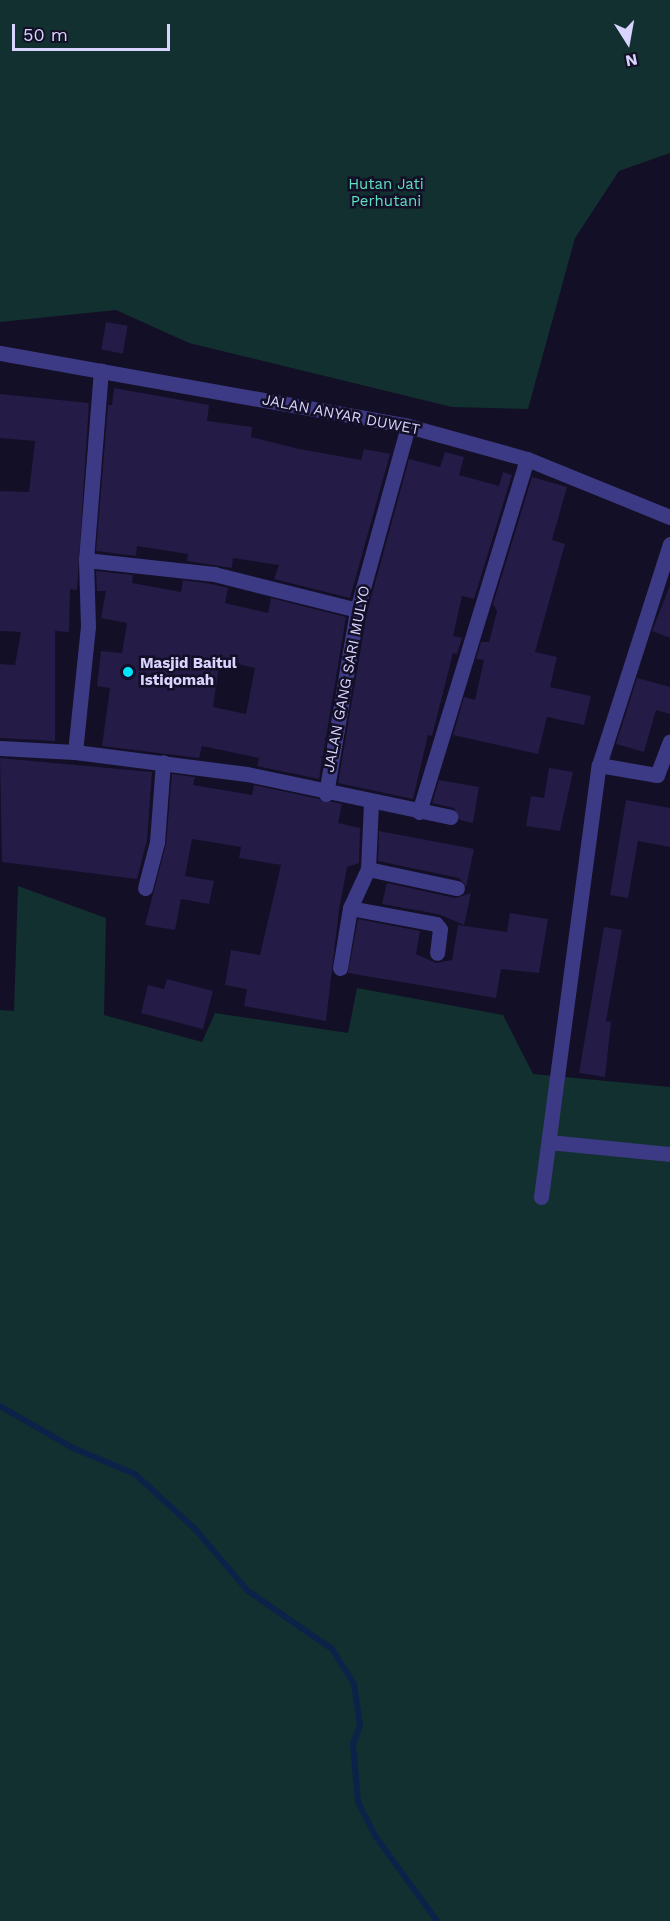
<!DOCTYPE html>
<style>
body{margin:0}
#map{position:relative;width:670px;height:1921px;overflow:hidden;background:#130f26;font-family:"Work Sans",sans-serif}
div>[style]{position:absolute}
.green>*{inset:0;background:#12302f}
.stream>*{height:6px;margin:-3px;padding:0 3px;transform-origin:3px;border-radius:3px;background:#0c2248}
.building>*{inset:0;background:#241b47;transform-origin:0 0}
.minor>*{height:15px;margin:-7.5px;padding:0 7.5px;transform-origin:7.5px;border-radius:7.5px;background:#3d3a85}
.dots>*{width:16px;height:16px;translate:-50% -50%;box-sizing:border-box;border:3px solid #130f26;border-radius:50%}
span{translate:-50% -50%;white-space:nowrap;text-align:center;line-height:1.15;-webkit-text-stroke:5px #130f26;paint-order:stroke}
.park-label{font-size:15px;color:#5fe0c0}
.street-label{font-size:15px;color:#d9d4ff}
.poi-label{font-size:15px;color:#d9d4ff;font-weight:700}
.left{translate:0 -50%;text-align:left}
.north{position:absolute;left:598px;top:12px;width:60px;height:60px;-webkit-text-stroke:4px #130f26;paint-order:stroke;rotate:169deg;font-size:16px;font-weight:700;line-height:24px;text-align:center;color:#d9d4ff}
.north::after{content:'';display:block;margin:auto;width:21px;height:27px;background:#d9d4ff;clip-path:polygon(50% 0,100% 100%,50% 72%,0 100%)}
.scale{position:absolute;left:12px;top:24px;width:158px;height:27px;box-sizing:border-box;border:3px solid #d9d4ff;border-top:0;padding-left:8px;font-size:18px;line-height:21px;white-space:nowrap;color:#d9d4ff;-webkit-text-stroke:4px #130f26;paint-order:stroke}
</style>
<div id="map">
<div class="green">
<div style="clip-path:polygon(0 0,670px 0,670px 153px,619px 171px,575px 238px,528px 409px,452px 407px,189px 343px,116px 310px,0 322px)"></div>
<div style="clip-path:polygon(18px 886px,106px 918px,104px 1015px,202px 1042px,215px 1013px,348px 1033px,357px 988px,503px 1015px,533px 1074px,670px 1087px,670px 1921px,0 1921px,0 1010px,14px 1011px)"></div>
</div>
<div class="stream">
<div style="left:0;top:1406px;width:84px;rotate:29.9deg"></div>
<div style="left:73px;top:1448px;width:67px;rotate:22.8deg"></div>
<div style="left:135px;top:1474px;width:81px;rotate:42.5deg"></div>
<div style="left:195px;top:1529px;width:82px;rotate:49.5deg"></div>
<div style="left:248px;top:1591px;width:102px;rotate:34.6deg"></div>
<div style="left:332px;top:1649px;width:41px;rotate:57.8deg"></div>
<div style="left:354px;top:1684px;width:41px;rotate:81.7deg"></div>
<div style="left:360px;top:1725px;width:20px;rotate:110deg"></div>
<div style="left:353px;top:1744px;width:58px;rotate:85.1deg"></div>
<div style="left:358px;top:1802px;width:39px;rotate:63deg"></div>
<div style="left:376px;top:1837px;width:104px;rotate:54deg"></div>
</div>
<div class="building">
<div style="left:106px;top:322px;width:22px;height:28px;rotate:10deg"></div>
<div style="clip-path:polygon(114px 388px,209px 405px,207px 421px,252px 427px,251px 437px,299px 449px,361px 460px,364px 449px,390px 454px,350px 598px,274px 579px,279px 565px,233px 558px,232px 568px,187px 561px,188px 554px,137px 546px,136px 556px,96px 551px,108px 405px,112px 405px)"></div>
<div style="clip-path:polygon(0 394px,89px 403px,77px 590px,70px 589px,69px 632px,55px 631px,55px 741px,0 738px,0 664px,15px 665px,21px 632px,0 631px,0 491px,29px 492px,35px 441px,0 438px)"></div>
<div style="clip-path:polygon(445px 452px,464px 457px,459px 475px,499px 486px,503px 472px,512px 475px,474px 599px,462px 596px,453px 636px,462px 638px,457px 654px,453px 653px,432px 736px,428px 735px,413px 799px,338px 783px,367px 612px,409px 459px,440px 467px)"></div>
<div style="clip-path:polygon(532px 477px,567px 487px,552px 540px,565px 544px,535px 652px,557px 657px,550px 687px,591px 696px,584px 725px,547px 717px,538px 754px,453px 735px,464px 697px,475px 700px,484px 660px,476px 659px,481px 642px,489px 642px,497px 611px,493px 604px)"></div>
<div style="clip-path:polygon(evenodd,96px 571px,133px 575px,132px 583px,181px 592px,183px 580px,212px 584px,228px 588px,225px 603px,268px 613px,271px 598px,346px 617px,319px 779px,257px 766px,259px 758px,202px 746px,199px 758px,102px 746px,110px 688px,97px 686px,101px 651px,122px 653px,127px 623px,101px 618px,106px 591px,97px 591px,96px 571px,220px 660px,255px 668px,246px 714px,213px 707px,220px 660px)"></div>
<div style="clip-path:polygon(670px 585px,670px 638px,652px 631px)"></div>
<div style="clip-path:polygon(637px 678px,670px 687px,670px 714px,656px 710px,644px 752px,616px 744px)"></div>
<div style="clip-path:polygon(0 758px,152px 772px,147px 840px,137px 879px,2px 862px)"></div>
<div style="clip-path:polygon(549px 768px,573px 772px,560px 831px,526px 826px,531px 796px,544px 798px)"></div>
<div style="clip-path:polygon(172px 774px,195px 777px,193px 785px,252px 795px,254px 785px,342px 804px,338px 823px,360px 828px,359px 863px,347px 867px,339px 910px,326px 1021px,244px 1006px,247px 989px,225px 985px,231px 950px,260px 955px,281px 865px,239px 858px,241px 847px,192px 839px,185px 876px,214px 881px,209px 904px,181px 899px,175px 930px,145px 925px,166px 844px)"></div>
<div style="clip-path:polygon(439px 780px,479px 787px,473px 823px,460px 820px,454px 808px,432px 803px)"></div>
<div style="clip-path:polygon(626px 800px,670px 808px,670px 847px,638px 841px,628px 898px,610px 895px)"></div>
<div style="clip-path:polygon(379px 831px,474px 849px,466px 887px,459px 878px,378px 861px)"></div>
<div style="clip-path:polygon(387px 883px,455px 898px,471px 893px,464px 925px,438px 914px,382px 904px)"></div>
<div style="clip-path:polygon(510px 913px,548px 919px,539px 973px,501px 969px,496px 998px,348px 973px,358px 919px,420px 931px,416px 954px,436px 963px,452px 960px,458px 925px,507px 932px)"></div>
<div style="clip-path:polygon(604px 927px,622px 930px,606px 1021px,611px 1022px,605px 1077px,579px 1073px)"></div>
<div style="clip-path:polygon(167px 979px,213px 991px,203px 1029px,141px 1013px,148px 985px,164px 989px)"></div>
</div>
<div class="minor">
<div style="left:0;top:353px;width:414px;rotate:10.1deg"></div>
<div style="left:408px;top:426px;width:123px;rotate:15.5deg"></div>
<div style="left:527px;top:459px;width:154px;rotate:22.1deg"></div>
<div style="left:86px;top:560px;width:129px;rotate:6.2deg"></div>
<div style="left:214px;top:574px;width:147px;rotate:14.1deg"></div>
<div style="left:0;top:748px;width:75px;rotate:3.1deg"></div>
<div style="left:75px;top:752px;width:173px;rotate:7.3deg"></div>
<div style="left:247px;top:774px;width:208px;rotate:11.9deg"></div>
<div style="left:75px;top:752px;width:126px;rotate:-84.1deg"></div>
<div style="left:88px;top:627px;width:67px;rotate:-91.7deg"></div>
<div style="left:86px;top:560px;width:190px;rotate:-85.5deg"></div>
<div style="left:599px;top:765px;width:232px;rotate:-72.2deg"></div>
<div style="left:326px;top:794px;width:187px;rotate:-80.4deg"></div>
<div style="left:357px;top:610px;width:191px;rotate:-74.5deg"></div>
<div style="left:419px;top:812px;width:369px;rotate:-73deg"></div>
<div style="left:368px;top:869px;width:91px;rotate:12.1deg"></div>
<div style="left:145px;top:888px;width:48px;rotate:-75.4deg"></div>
<div style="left:157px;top:842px;width:80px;rotate:-85.7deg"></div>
<div style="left:350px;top:908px;width:87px;rotate:10.5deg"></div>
<div style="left:436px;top:924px;width:6px;rotate:51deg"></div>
<div style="left:440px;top:929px;width:24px;rotate:97deg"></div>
<div style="left:340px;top:968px;width:61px;rotate:-80.5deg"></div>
<div style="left:350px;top:908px;width:43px;rotate:-65.2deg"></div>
<div style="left:368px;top:869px;width:66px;rotate:-87.4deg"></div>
<div style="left:549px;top:1142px;width:122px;rotate:5.7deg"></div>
<div style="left:541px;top:1197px;width:436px;rotate:-82.4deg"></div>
<div style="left:599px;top:765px;width:59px;rotate:9.8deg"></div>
<div style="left:657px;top:775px;width:36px;rotate:-69deg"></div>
</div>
<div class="dots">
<div style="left:128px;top:672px;background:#00e5ff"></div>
</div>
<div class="park-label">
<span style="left:386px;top:193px">Hutan Jati<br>Perhutani</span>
</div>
<div class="street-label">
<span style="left:341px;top:415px;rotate:11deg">JALAN ANYAR DUWET</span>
<span style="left:347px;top:679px;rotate:-79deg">JALAN GANG SARI MULYO</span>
</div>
<div class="poi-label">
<span class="left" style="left:140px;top:672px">Masjid Baitul<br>Istiqomah</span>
</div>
<div class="north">N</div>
<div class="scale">50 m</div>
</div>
